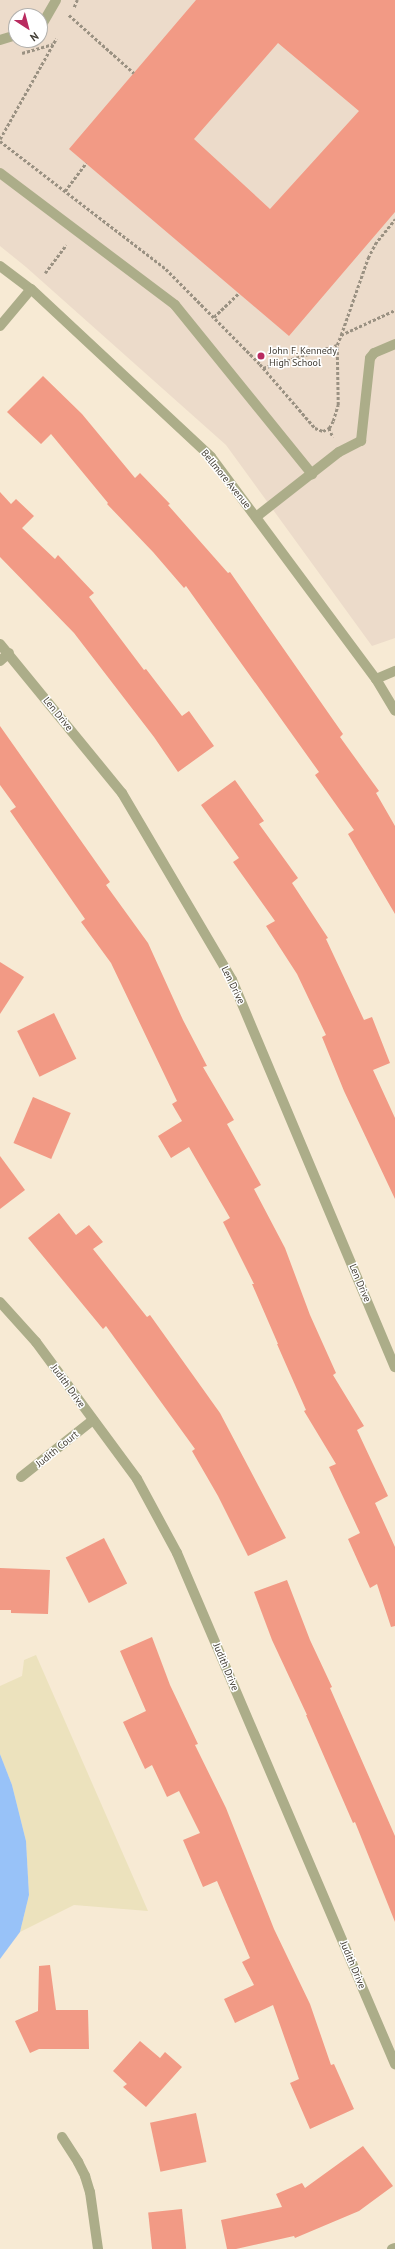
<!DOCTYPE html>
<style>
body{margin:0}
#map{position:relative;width:395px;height:2249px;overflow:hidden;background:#f7ead4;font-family:"PT Sans",sans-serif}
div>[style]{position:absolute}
.education>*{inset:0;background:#ecdbca}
.sand>*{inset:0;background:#ece2bd}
.water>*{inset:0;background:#98c2f8}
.building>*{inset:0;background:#f29a85;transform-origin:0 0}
.path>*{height:2.5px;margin-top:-1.25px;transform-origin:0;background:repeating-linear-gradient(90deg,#9a9182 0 3px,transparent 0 5px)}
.minor>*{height:10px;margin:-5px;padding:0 5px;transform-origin:5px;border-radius:5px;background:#acad89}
.dots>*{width:11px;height:11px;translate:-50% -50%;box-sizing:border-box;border:2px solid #fff;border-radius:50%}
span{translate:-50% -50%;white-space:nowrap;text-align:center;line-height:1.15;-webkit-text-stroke:3px #fff;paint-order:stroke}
.poi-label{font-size:10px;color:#413c33}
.left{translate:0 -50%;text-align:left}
.street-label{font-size:10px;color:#413c33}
.north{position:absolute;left:8px;top:8px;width:40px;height:40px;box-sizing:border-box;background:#fff;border:1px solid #b3b1ad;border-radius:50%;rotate:144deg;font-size:11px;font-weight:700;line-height:16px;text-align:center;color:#413c33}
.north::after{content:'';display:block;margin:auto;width:14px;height:18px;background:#b92b60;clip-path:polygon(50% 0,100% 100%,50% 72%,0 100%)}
</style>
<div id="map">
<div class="education">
<div style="clip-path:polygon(evenodd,0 0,395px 0,395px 638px,372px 646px,226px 445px,26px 267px,0 246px,0 0,16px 16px,40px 16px,40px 40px,16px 40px,16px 16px)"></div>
</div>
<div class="sand">
<div style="clip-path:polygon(36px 1655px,148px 1911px,74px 1905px,20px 1932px,29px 1895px,26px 1841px,12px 1785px,0 1754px,0 1686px,22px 1676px,24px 1660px)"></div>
</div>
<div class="water">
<div style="clip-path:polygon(0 1754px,12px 1785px,26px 1841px,29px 1895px,20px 1932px,0 1959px)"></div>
</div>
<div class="building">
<div style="clip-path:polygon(evenodd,196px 0,395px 0,395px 212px,289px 336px,69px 149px,196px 0,278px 43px,359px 111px,270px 209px,194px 139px,278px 43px)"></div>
<div style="clip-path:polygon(43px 376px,82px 414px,135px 478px,140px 473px,170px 504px,168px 505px,228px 573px,230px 572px,343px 734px,340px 737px,379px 791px,376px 793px,395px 826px,395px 914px,348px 834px,354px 830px,315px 775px,319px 772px,186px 586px,184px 588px,153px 552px,107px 504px,108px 503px,51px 434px,41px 444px,7px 412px)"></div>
<div style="clip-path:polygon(0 492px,11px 504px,16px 499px,34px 516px,22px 528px,55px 559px,58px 555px,94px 593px,89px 597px,144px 670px,146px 669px,182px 716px,189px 711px,214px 746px,178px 772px,154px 737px,74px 633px,0 557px)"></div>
<div style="clip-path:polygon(0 726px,110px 882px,106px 885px,148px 943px,183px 1020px,207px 1066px,203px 1067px,234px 1120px,227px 1124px,261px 1185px,254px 1189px,285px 1248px,310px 1315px,336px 1373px,333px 1375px,364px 1426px,357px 1430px,388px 1496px,375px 1503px,395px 1547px,395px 1626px,391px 1627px,377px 1584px,370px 1588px,348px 1539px,360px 1533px,329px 1467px,336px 1464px,304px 1411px,306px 1410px,277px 1344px,278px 1344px,252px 1284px,254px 1284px,223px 1222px,230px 1218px,189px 1147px,171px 1158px,158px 1136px,182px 1121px,172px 1104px,177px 1101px,111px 963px,81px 922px,85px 919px,10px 811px,16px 807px,0 785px)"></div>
<div style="clip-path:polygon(235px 780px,264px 821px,259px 824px,298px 878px,292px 883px,328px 938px,326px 939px,364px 1020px,372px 1017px,390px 1063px,373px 1070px,395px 1118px,395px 1199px,344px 1091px,322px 1037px,326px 1035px,297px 974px,266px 926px,275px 921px,233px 862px,239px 858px,201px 805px)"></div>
<div style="clip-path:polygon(0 962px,24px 977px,0 1014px)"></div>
<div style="left:54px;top:1013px;width:51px;height:41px;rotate:64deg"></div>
<div style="left:33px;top:1097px;width:41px;height:50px;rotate:23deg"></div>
<div style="clip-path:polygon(0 1156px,25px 1190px,0 1209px)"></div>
<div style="clip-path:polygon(59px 1213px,76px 1235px,89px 1225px,103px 1242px,93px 1249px,147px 1317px,150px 1315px,220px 1413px,286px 1538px,248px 1556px,218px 1496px,192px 1451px,195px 1449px,106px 1326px,103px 1329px,28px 1238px)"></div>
<div style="left:104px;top:1538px;width:51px;height:43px;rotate:63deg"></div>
<div style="clip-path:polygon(0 1568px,50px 1570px,48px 1614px,11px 1613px,11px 1610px,0 1610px)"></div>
<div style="clip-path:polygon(287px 1580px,310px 1640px,332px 1687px,330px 1688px,395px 1836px,395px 1922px,355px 1822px,353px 1823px,306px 1715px,307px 1715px,272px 1640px,254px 1592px)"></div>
<div style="clip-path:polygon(152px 1637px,170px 1685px,198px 1744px,195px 1745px,226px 1808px,274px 1929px,310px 2004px,331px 2065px,334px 2064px,354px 2109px,310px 2129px,290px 2083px,299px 2079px,273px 2005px,235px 2023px,224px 1999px,254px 1985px,242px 1962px,250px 1958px,217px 1881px,203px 1887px,183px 1840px,200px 1833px,179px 1791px,167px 1797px,152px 1765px,145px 1769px,123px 1722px,146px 1711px,120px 1651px)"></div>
<div style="clip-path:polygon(50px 1965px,56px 2010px,88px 2010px,89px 2049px,39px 2049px,30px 2053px,15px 2021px,38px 2011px,39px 1966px)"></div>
<div style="clip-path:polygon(140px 2041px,160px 2058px,165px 2052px,182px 2067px,146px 2107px,123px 2087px,127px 2084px,113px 2071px)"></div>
<div style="left:196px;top:2113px;width:50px;height:47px;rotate:78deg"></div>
<div style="clip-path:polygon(363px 2146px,393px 2186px,359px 2211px,295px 2238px,294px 2236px,236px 2249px,227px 2249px,221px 2220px,282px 2207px,276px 2194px,302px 2183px,305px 2188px)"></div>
<div style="left:182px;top:2209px;width:40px;height:34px;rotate:84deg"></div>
</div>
<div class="path">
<div style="left:74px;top:7px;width:8px;rotate:-67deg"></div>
<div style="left:69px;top:15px;width:87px;rotate:41.7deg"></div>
<div style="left:22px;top:53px;width:32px;rotate:-16deg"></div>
<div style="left:0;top:139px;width:115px;rotate:-60.8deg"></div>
<div style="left:0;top:141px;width:210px;rotate:37.6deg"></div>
<div style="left:166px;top:269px;width:134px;rotate:45.3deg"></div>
<div style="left:260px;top:364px;width:84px;rotate:49.3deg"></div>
<div style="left:315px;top:428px;width:9px;rotate:21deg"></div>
<div style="left:323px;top:431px;width:7px;rotate:-27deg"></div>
<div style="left:329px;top:428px;width:8px;rotate:-60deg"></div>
<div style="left:333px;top:421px;width:17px;rotate:-73deg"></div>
<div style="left:338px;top:405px;width:60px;rotate:-91deg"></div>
<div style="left:337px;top:345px;width:11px;rotate:-68deg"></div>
<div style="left:341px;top:335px;width:60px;rotate:-24.8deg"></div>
<div style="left:65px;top:191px;width:35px;rotate:-53deg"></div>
<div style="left:45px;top:273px;width:35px;rotate:-53deg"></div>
<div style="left:214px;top:317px;width:35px;rotate:-44deg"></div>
<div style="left:341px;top:335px;width:82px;rotate:-70.7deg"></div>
<div style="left:368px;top:258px;width:16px;rotate:-63deg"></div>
<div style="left:375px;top:244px;width:32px;rotate:-51deg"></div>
<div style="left:263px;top:368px;width:77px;rotate:-17.3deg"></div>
<div style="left:329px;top:428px;width:10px;rotate:66deg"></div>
</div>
<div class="minor">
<div style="left:40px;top:28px;width:32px;rotate:-60deg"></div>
<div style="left:0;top:40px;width:17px;rotate:-17deg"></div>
<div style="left:0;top:173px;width:219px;rotate:37deg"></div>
<div style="left:175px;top:305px;width:218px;rotate:51deg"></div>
<div style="left:0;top:266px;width:39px;rotate:37deg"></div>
<div style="left:31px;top:289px;width:246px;rotate:43deg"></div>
<div style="left:211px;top:457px;width:277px;rotate:53.4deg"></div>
<div style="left:376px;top:679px;width:37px;rotate:59deg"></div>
<div style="left:0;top:326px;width:48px;rotate:-50deg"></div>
<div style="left:256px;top:517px;width:105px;rotate:-38.1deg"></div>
<div style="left:339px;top:452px;width:25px;rotate:-27deg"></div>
<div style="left:361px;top:441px;width:83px;rotate:-83.8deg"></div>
<div style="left:370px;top:358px;width:6px;rotate:-51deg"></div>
<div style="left:374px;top:353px;width:23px;rotate:-23deg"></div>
<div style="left:0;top:644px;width:193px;rotate:50.7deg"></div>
<div style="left:122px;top:793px;width:217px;rotate:59.5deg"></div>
<div style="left:232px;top:980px;width:420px;rotate:67.2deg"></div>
<div style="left:0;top:661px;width:12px;rotate:-42deg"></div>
<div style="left:376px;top:679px;width:21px;rotate:-23deg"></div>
<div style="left:0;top:1302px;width:54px;rotate:48deg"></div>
<div style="left:36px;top:1342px;width:170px;rotate:53.6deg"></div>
<div style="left:137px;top:1479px;width:84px;rotate:61.6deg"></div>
<div style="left:177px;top:1553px;width:556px;rotate:66.9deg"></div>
<div style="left:21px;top:1477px;width:92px;rotate:-38.4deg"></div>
<div style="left:62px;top:2137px;width:30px;rotate:57deg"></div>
<div style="left:78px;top:2162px;width:16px;rotate:63deg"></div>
<div style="left:85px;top:2176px;width:17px;rotate:73deg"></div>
<div style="left:90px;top:2192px;width:58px;rotate:82deg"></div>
<div style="left:392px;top:2249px;width:3px;rotate:-18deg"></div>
</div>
<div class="dots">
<div style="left:261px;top:356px;background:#b92b60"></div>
</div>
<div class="poi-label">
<span class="left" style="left:269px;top:356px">John F. Kennedy<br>High School</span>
</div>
<div class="street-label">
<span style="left:226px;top:479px;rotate:51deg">Bellmore Avenue</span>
<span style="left:58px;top:714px;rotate:51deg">Len Drive</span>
<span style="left:233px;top:985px;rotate:64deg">Len Drive</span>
<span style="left:360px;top:1283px;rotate:67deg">Len Drive</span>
<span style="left:68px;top:1386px;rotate:54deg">Judith Drive</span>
<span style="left:57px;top:1449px;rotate:-39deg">Judith Court</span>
<span style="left:226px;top:1667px;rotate:67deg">Judith Drive</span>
<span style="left:353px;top:1965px;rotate:67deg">Judith Drive</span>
</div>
<div class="north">N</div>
</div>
